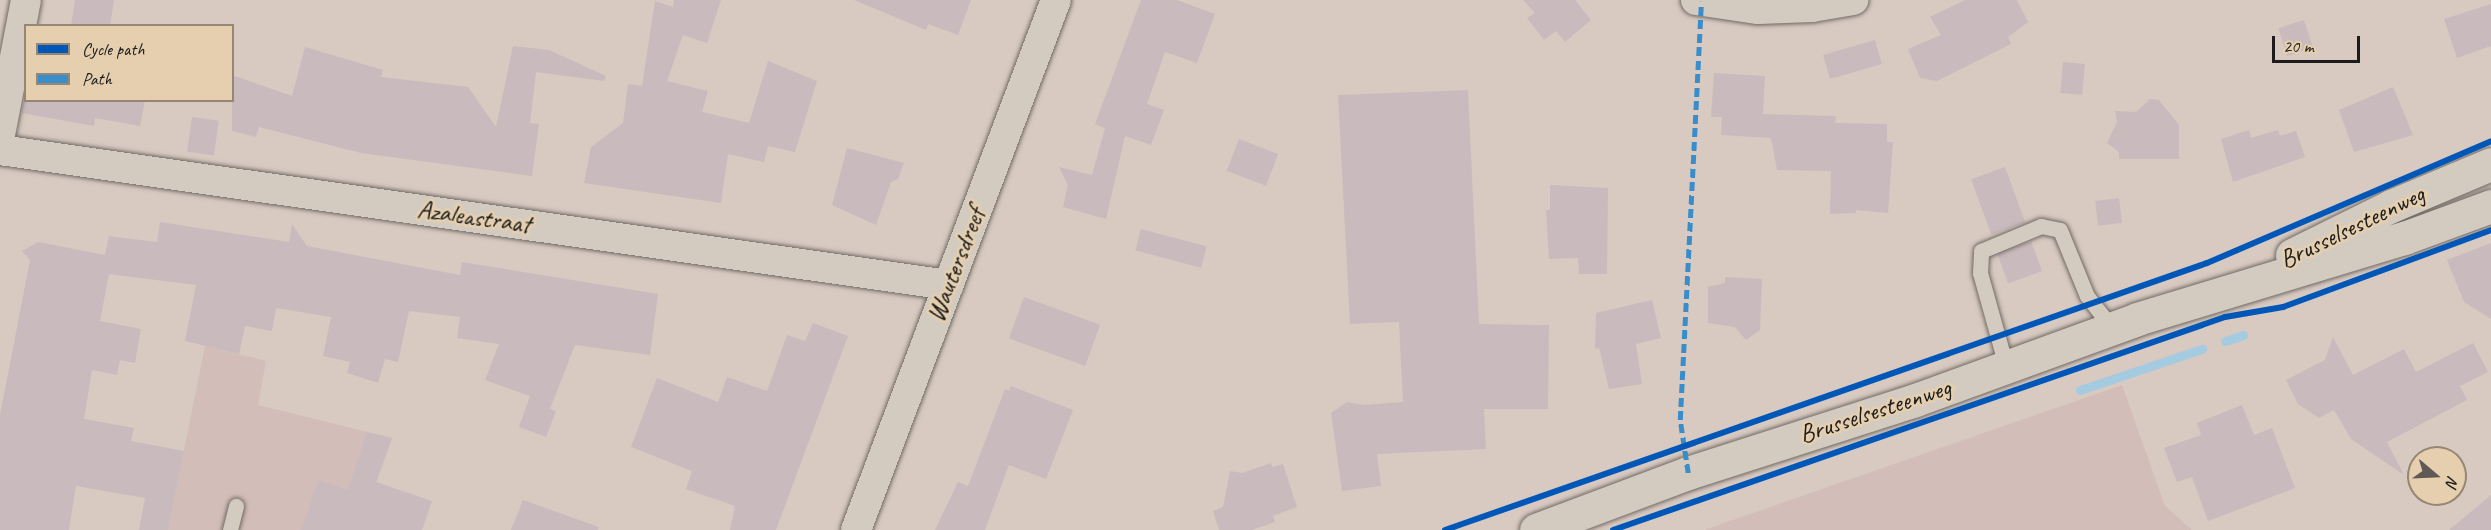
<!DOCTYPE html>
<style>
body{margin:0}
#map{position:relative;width:2491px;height:530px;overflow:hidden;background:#d8cac0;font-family:Caveat,sans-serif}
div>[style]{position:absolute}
.built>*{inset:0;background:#d3bdb8}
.stream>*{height:9px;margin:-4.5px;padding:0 4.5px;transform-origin:4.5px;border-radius:4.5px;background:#a5cbe1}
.building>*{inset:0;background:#c9babd;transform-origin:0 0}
.roads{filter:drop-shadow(0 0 2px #716a66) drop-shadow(0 0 2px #716a66)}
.service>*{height:15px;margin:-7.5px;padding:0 7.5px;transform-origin:7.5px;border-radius:7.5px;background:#d4cbc0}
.minor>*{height:30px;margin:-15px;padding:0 15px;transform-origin:15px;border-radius:15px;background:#d4cbc0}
.primary>*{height:33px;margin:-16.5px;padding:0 16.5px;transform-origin:16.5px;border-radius:16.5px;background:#d4cbc0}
.quiet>*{height:4.5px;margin-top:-2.25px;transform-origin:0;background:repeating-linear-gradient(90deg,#388dca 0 9px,transparent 0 13.5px)}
.cycleway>*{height:6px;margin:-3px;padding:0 3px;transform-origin:3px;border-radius:3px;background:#0057b8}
span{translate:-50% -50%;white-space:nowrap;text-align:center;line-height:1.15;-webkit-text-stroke:5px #e5cfae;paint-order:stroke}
.street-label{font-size:26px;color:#1c1c1c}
.legend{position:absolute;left:24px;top:24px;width:210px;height:78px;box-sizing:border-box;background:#e5cfae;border:2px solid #958774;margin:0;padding:8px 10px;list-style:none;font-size:18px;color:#1c1c1c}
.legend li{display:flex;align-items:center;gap:12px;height:30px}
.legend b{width:30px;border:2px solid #958774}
.north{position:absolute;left:2407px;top:446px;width:60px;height:60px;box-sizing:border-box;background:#e5cfae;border:2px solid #958774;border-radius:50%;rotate:109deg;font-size:16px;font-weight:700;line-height:24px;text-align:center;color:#1c1c1c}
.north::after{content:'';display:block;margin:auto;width:21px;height:27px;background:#5e5955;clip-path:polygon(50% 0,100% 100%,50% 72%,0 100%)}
.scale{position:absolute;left:2272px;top:36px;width:88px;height:27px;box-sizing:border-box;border:3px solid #1c1c1c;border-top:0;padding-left:8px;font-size:18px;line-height:21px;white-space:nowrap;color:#1c1c1c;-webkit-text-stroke:4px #e5cfae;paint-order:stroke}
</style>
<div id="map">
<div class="built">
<div style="clip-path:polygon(205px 346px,266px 361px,258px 405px,392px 438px,359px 530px,168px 530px)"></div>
<div style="clip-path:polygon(2122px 385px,2165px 506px,2192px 530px,1704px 530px)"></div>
</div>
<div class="stream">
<div style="left:2225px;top:341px;width:19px;rotate:-18deg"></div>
<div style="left:2080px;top:390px;width:129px;rotate:-18.6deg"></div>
</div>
<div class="building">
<div style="clip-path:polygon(75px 0,114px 0,110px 26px,71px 26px)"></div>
<div style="clip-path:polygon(674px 0,721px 0,707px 43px,683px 35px,667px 81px,708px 91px,702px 112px,749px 123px,768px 61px,817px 81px,795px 152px,768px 146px,764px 162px,728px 154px,721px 203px,584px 183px,591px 147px,623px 123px,628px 84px,642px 86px,655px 1px,673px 7px)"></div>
<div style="clip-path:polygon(854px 0,971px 0,958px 35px,928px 24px,926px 30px)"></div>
<div style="clip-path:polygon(1141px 0,1177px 0,1215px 14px,1197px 63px,1165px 52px,1147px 104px,1164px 110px,1151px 145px,1125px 136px,1106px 219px,1063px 207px,1068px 185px,1059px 167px,1092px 175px,1105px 128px,1095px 124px)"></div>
<div style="clip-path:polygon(1523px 0,1575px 0,1591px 20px,1565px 42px,1556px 31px,1544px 40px,1527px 18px,1535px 13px)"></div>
<div style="clip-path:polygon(1965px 0,2017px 0,2028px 22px,2008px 37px,2011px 44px,1937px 81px,1920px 78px,1908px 49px,1941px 35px,1930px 17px)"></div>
<div style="clip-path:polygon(2491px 4px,2491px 46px,2457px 58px,2444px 19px)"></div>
<div style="left:2304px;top:20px;width:29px;height:27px;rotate:72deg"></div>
<div style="left:1875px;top:40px;width:25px;height:54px;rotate:74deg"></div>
<div style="clip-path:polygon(513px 46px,549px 50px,606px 76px,604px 81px,536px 72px,530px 123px,539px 124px,532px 176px,361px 153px,259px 127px,256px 137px,232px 131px,232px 75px,292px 96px,305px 47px,383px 70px,381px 77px,468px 87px,496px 127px)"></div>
<div style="left:2063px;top:62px;width:22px;height:31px;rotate:5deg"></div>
<div style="clip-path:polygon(1714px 73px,1765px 76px,1763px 114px,1836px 116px,1835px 123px,1887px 124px,1887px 142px,1893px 142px,1888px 213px,1856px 210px,1856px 213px,1830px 214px,1831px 171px,1777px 170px,1771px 138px,1721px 135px,1722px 117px,1711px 117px)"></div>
<div style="clip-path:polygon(2393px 87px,2413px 135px,2354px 152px,2339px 110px)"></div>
<div style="clip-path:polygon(1468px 90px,1479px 324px,1549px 325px,1548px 409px,1484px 409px,1486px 449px,1377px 454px,1381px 486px,1342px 491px,1331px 413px,1347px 402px,1364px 405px,1403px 402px,1399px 322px,1350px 324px,1338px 95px)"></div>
<div style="clip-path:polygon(2150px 99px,2159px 100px,2179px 125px,2179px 159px,2119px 159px,2119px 152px,2107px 143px,2117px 122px,2115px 111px,2136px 112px)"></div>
<div style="clip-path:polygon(24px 100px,145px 100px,140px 126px,95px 118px,94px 126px,22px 113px)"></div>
<div style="left:192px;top:117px;width:27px;height:35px;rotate:8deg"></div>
<div style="clip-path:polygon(2249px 130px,2251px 138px,2278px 130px,2280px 136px,2296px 131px,2305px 157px,2233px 182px,2221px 139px)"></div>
<div style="left:1239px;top:139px;width:42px;height:34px;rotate:21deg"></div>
<div style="clip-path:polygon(847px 148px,904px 163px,898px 179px,891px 182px,876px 225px,832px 205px)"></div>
<div style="left:2005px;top:167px;width:59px;height:36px;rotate:70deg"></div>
<div style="clip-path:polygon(1550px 185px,1608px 188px,1607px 274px,1579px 274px,1578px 258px,1549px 259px,1546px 210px,1550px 210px)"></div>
<div style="left:2119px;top:198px;width:25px;height:24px;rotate:83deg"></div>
<div style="clip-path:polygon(160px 222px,289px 242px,292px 224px,307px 246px,460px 275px,462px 262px,658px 294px,650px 355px,575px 345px,550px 409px,556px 411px,546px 437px,519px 427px,530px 396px,485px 380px,499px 344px,457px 338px,460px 317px,409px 311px,398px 362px,385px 359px,378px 383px,347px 373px,350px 362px,323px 356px,331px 317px,276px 308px,272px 331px,245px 326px,239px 354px,185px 341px,196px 285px,109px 274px,100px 321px,141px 329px,135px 363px,120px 360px,117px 375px,92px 370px,84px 419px,134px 428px,131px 441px,184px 451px,168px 530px,139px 530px,145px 498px,76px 486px,69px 530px,0 530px,0 415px,30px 260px,22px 251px,38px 242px,105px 255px,109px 236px,157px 242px)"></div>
<div style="left:1141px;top:229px;width:68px;height:22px;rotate:15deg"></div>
<div style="left:2031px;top:241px;width:32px;height:36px;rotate:70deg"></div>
<div style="clip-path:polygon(2491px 243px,2491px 319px,2464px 302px,2447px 260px)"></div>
<div style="clip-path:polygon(1725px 277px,1762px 279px,1760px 330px,1746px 340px,1735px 327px,1708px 323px,1708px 287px,1725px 283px)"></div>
<div style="left:1024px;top:297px;width:81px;height:44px;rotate:20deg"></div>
<div style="clip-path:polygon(1652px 300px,1661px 338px,1636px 344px,1642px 384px,1609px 389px,1599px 348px,1595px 349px,1596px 313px)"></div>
<div style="clip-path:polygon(813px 323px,848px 336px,776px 530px,730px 530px,735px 506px,686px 489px,692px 471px,631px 447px,657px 378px,718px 402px,727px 377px,767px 391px,787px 335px,805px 341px)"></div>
<div style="clip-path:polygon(2333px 337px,2353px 375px,2404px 349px,2416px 372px,2473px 343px,2488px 372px,2460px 386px,2467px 400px,2387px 442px,2404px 475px,2351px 439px,2334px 410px,2319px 418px,2298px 404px,2286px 380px,2325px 360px)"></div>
<div style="clip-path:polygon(1011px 386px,1073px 410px,1046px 479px,1009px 465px,985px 530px,935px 530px,958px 482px,968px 486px,1005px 389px,1009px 391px)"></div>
<div style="clip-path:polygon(2242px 405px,2254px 435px,2272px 428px,2295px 488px,2208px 521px,2192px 477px,2177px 482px,2164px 448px,2201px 435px,2197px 423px)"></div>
<div style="clip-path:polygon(367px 432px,392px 438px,376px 482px,432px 501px,422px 530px,301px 530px,319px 480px,348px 490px)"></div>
<div style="clip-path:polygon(1271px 463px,1272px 467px,1283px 464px,1297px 507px,1273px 516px,1275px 522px,1252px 530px,1219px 530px,1213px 511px,1223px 507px,1230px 471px,1242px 473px)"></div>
<div style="clip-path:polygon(2491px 495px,2491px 530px,2449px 530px)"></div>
<div style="clip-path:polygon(523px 500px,599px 527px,598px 530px,511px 530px)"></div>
</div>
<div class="roads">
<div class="service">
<div style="left:2006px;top:366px;width:97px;rotate:-105.6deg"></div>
<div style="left:1980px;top:273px;width:22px;rotate:-87deg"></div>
<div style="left:1981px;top:251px;width:65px;rotate:-22.6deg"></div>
<div style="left:2041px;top:226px;width:19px;rotate:12deg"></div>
<div style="left:2060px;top:230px;width:71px;rotate:67.8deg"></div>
<div style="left:2087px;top:296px;width:41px;rotate:52deg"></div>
<div style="left:230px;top:530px;width:25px;rotate:-76deg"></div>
</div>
<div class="minor">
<div style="left:1696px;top:0;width:63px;rotate:8.3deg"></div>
<div style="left:1758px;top:9px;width:54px;rotate:-2.1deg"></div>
<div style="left:1812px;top:7px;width:42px;rotate:-9.7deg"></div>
<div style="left:0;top:135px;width:137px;rotate:-79.1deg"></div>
<div style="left:0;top:150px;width:958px;rotate:8.1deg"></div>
<div style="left:856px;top:530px;width:566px;rotate:-69.33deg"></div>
</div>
<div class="primary">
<div style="left:2292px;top:255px;width:110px;rotate:-26.3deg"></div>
<div style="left:2391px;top:206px;width:108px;rotate:-22.8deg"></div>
<div style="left:1536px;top:530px;width:162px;rotate:-20.6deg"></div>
<div style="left:1688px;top:473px;width:238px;rotate:-17.8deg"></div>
<div style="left:1915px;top:400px;width:236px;rotate:-20deg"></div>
<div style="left:2137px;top:319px;width:279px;rotate:-16.9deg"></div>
<div style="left:2404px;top:238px;width:93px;rotate:-20.2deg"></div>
</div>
</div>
<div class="quiet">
<div style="left:1688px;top:473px;width:54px;rotate:-98.6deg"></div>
<div style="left:1680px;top:420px;width:419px;rotate:-87.1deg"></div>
</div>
<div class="cycleway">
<div style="left:1445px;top:530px;width:807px;rotate:-19.31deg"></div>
<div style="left:2207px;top:263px;width:309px;rotate:-23.2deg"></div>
<div style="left:1613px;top:530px;width:648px;rotate:-19.19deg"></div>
<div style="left:2225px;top:317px;width:59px;rotate:-9.8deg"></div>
<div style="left:2283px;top:307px;width:222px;rotate:-20.3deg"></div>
</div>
<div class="street-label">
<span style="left:474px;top:217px;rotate:8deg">Azaleastraat</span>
<span style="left:2352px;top:227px;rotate:-26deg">Brusselsesteenweg</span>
<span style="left:956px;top:265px;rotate:-69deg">Wautersdreef</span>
<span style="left:1875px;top:411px;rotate:-18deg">Brusselsesteenweg</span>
</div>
<ul class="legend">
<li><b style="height:8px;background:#0057b8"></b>Cycle path</li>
<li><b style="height:8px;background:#388dca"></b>Path</li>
</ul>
<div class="north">N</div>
<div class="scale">20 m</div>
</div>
